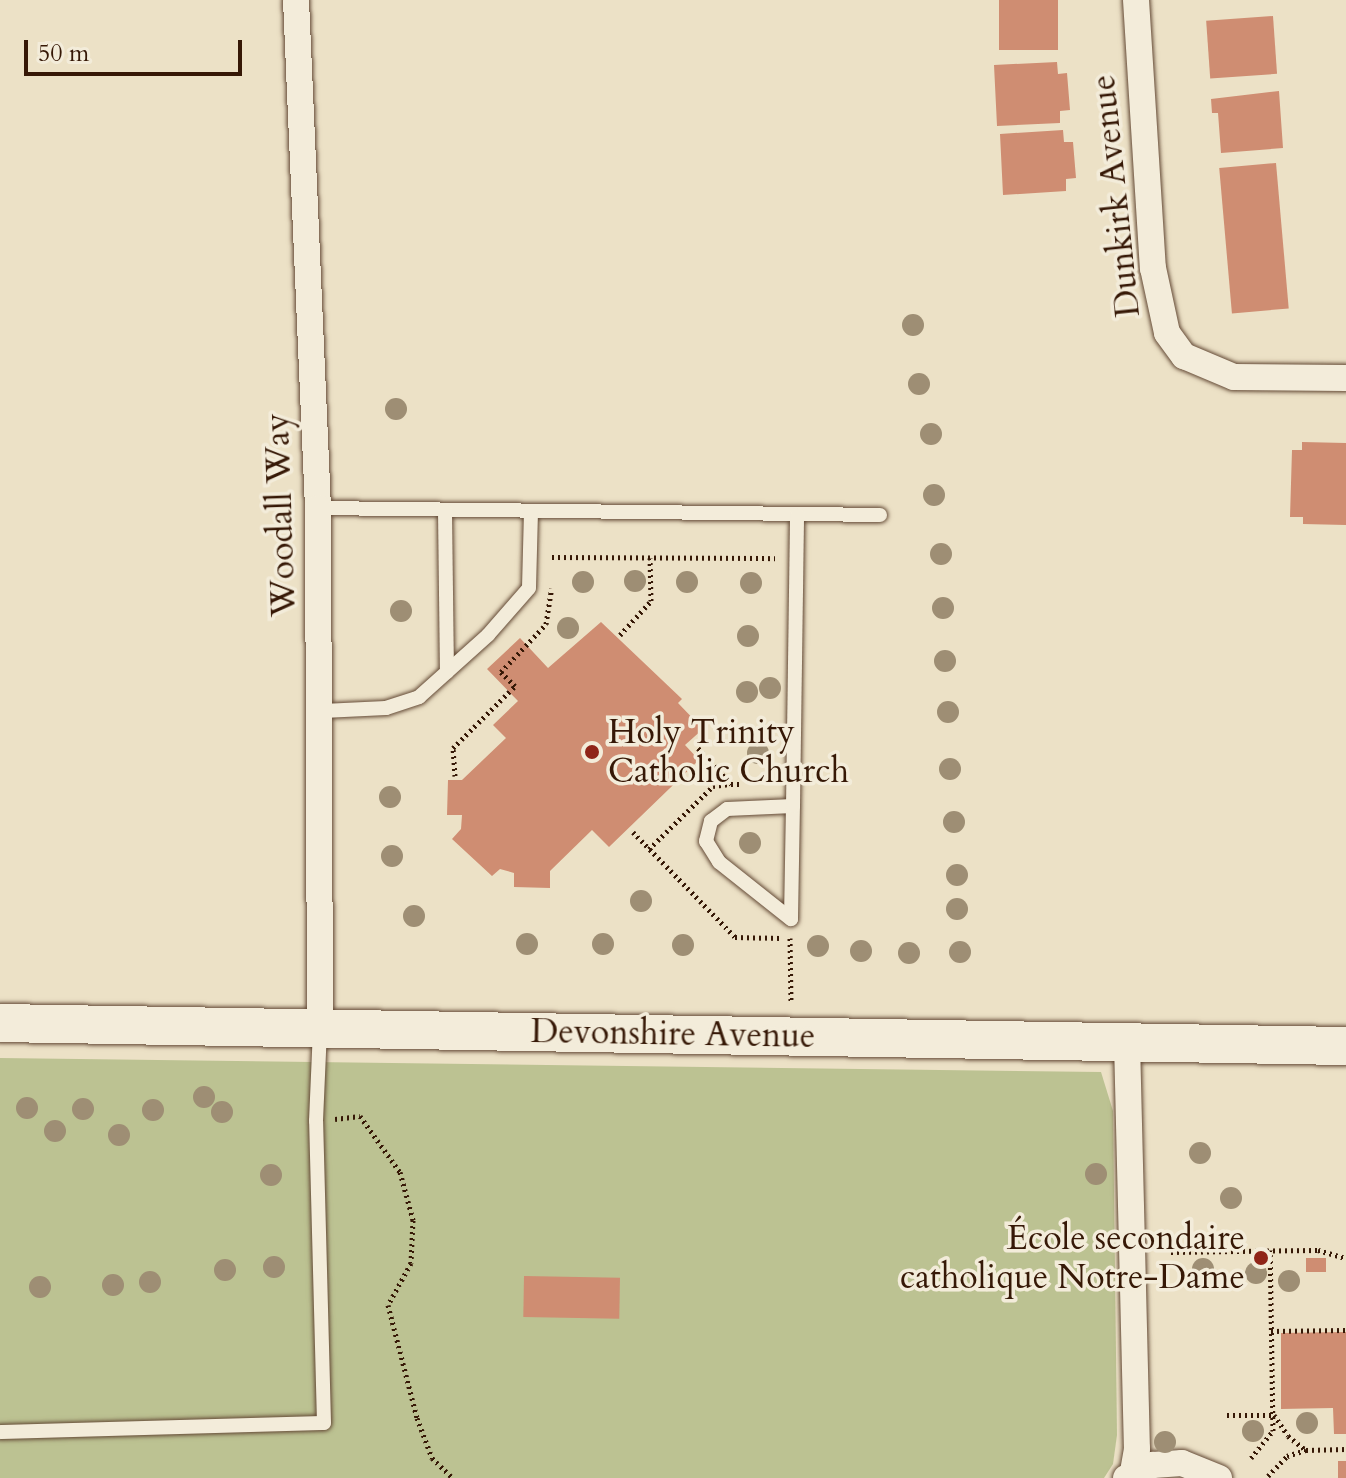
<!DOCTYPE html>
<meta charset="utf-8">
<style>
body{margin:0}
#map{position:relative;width:1346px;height:1478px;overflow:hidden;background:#ece1c6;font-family:Cardo,serif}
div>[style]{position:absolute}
.green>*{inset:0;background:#bcc292}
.building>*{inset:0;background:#cf8d72;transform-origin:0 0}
.path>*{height:5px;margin-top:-2.5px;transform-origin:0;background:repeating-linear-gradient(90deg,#361806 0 2px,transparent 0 6px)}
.roads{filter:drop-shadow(0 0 2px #644a36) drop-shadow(0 0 2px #644a36)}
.lane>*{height:14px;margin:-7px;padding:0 7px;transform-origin:7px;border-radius:7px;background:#f3ecda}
.street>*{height:26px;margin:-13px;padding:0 13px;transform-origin:13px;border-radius:13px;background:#f3ecda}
.secondary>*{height:38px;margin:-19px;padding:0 19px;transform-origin:19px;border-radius:19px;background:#f3ecda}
.trees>*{width:22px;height:22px;margin:-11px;border-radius:50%;background:#9e8e74}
.dots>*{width:22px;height:22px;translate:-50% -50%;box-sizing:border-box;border:4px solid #f3ecda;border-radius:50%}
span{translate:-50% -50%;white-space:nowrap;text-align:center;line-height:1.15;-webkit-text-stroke:7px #f3ecda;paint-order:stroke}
.street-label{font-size:34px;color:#361806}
.poi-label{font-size:34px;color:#361806}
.left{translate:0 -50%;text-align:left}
.right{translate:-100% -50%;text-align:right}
.scale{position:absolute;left:24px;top:40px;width:218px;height:36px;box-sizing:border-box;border:4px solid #361806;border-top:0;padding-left:10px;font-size:24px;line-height:28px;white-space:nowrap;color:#361806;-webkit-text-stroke:6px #f3ecda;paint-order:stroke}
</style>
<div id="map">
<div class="green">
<div style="clip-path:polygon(0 1058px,1101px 1072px,1113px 1111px,1117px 1435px,1113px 1464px,1104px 1478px,0 1478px)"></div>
</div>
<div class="building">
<div style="left:999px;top:0;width:59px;height:50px"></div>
<div style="left:1273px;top:16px;width:58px;height:67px;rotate:86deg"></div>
<div style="clip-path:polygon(1057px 62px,1058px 74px,1067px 73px,1070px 110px,1060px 111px,1060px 123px,997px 126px,994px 65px)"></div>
<div style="clip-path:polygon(1279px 91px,1283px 148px,1221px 153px,1218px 113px,1212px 113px,1211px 99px)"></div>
<div style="clip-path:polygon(1063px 130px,1064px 142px,1073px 142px,1076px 178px,1066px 179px,1066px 191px,1003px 195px,1000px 134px)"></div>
<div style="left:1276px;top:163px;width:146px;height:57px;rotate:85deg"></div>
<div style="clip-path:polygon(1302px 442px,1346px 443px,1346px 525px,1303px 524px,1303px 517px,1290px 517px,1292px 450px,1302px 450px)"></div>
<div style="clip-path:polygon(601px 622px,682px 699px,678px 703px,703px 729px,685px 745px,699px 760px,609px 847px,592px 830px,550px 871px,550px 888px,514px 887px,514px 873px,500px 869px,492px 876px,452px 839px,461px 829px,462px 815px,447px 815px,448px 780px,462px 780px,506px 738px,493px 725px,518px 701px,487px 669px,520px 638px,548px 668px)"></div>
<div style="left:1306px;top:1258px;width:20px;height:14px"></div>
<div style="left:524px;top:1276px;width:96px;height:41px;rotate:1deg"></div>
<div style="clip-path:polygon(1346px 1332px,1346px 1434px,1334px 1434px,1333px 1408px,1281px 1409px,1281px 1333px)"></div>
<div style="left:1338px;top:1461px;width:8px;height:17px"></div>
</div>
<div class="path">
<div style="left:552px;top:557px;width:223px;rotate:0.3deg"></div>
<div style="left:620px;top:635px;width:46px;rotate:-47.6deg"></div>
<div style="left:651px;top:601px;width:43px;rotate:-91.3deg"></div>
<div style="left:698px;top:748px;width:49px;rotate:47.5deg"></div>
<div style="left:731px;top:784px;width:11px"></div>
<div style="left:455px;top:776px;width:28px;rotate:-94deg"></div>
<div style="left:453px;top:748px;width:88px;rotate:-45deg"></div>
<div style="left:515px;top:686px;width:20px;rotate:-135deg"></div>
<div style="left:501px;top:672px;width:66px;rotate:-46.8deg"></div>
<div style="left:546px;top:624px;width:36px;rotate:-81deg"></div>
<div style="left:633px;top:832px;width:146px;rotate:45.8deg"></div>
<div style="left:735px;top:937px;width:45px;rotate:1.3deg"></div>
<div style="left:649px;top:849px;width:90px;rotate:-44.5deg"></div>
<div style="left:713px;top:786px;width:17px;rotate:-7deg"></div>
<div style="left:790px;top:938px;width:65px;rotate:89.1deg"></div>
<div style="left:335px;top:1119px;width:25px;rotate:-7deg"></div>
<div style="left:360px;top:1116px;width:69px;rotate:54.5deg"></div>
<div style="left:400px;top:1172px;width:50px;rotate:74.8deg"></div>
<div style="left:413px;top:1220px;width:43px;rotate:92.7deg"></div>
<div style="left:411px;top:1263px;width:48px;rotate:118.7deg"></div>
<div style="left:388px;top:1305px;width:117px;rotate:75.6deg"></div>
<div style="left:417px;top:1418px;width:43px;rotate:69.4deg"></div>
<div style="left:432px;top:1458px;width:29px;rotate:44deg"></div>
<div style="left:1171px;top:1252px;width:147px;rotate:-0.8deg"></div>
<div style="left:1318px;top:1250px;width:29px;rotate:16deg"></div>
<div style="left:1271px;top:1331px;width:75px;rotate:-0.8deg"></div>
<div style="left:1227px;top:1415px;width:47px"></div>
<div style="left:1274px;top:1415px;width:25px;rotate:56deg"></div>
<div style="left:1288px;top:1436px;width:23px;rotate:38deg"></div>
<div style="left:1251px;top:1458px;width:35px;rotate:-51deg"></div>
<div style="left:1273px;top:1431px;width:181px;rotate:-90.9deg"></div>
<div style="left:1268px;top:1476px;width:28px;rotate:-46deg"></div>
<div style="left:1287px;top:1456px;width:20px;rotate:-18deg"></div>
<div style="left:1306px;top:1450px;width:40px;rotate:-1.4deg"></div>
</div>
<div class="roads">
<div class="lane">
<div style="left:318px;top:508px;width:562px;rotate:0.71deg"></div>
<div style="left:445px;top:511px;width:161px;rotate:89.3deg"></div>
<div style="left:323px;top:711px;width:63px;rotate:-2.7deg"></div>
<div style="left:386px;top:708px;width:35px;rotate:-18deg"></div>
<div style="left:419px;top:697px;width:93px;rotate:-41.9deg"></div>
<div style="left:488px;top:635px;width:62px;rotate:-48.9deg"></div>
<div style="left:529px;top:588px;width:76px;rotate:-88.5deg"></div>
<div style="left:793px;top:806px;width:66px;rotate:177.4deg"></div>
<div style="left:727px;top:809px;width:20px;rotate:143deg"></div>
<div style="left:711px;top:821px;width:21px;rotate:104deg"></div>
<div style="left:706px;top:841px;width:25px;rotate:58deg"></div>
<div style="left:719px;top:862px;width:92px;rotate:38.4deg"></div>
<div style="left:791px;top:919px;width:113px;rotate:-89deg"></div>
<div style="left:793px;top:806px;width:291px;rotate:-89.2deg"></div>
<div style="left:0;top:1432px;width:324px;rotate:-1.6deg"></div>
<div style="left:324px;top:1423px;width:302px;rotate:-91.5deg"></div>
<div style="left:316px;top:1121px;width:93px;rotate:-87.5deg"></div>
</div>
<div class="street">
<div style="left:296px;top:0;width:508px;rotate:87.52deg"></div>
<div style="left:318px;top:508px;width:520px;rotate:89.78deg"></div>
<div style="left:1136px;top:0;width:269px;rotate:86.4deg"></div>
<div style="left:1153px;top:268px;width:66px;rotate:77.8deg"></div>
<div style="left:1167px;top:333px;width:29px;rotate:54deg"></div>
<div style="left:1184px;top:356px;width:54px;rotate:22.8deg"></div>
<div style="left:1234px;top:377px;width:112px;rotate:0.5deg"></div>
<div style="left:1127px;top:1042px;width:407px;rotate:88.6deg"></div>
<div style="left:1137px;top:1449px;width:23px;rotate:100deg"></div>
<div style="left:1126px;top:1478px;width:30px;rotate:-26deg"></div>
<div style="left:1153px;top:1465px;width:29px;rotate:-4deg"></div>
<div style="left:1182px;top:1463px;width:40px;rotate:22deg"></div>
</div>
<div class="secondary">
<div style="left:0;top:1023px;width:1346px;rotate:0.98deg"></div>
</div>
</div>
<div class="trees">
<div style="left:913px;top:325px"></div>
<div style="left:919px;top:384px"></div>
<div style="left:396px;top:409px"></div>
<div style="left:931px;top:434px"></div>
<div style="left:934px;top:495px"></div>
<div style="left:941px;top:554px"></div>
<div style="left:635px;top:581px"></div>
<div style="left:583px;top:582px"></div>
<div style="left:687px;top:582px"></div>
<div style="left:751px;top:583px"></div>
<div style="left:943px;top:608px"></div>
<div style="left:401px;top:611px"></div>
<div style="left:568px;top:628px"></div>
<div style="left:748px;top:636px"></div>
<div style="left:945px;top:661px"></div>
<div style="left:770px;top:688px"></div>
<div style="left:747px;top:692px"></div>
<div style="left:948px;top:712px"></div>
<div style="left:758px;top:753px"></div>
<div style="left:950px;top:769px"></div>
<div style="left:390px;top:797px"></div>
<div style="left:954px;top:822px"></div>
<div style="left:750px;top:843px"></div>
<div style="left:392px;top:856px"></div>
<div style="left:957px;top:875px"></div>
<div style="left:641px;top:901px"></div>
<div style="left:957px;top:909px"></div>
<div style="left:414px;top:916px"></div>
<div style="left:527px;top:944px"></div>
<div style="left:603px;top:944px"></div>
<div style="left:683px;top:945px"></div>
<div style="left:818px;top:946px"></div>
<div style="left:861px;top:951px"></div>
<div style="left:960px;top:952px"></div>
<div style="left:909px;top:953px"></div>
<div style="left:204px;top:1097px"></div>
<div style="left:27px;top:1108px"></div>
<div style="left:83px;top:1109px"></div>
<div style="left:153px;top:1110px"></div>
<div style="left:222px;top:1112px"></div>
<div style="left:55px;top:1131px"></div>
<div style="left:119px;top:1135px"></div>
<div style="left:1200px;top:1153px"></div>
<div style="left:1096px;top:1174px"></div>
<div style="left:271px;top:1175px"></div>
<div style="left:1231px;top:1198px"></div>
<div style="left:274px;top:1267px"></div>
<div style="left:1203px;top:1269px"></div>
<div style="left:225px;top:1270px"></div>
<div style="left:1256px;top:1273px"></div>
<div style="left:1289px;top:1281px"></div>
<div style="left:150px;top:1282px"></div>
<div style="left:113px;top:1285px"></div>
<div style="left:40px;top:1287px"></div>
<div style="left:1307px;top:1423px"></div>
<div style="left:1253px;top:1431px"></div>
<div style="left:1165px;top:1442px"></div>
</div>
<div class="dots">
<div style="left:592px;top:752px;background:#8f2418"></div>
<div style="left:1261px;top:1258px;background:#8f2418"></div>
</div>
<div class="street-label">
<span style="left:1116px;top:196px;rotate:-96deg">Dunkirk Avenue</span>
<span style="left:281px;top:515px;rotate:-92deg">Woodall Way</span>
<span style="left:673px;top:1034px;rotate:1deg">Devonshire Avenue</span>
</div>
<div class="poi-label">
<span class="left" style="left:608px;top:752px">Holy Trinity<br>Catholic Church</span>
<span class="right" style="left:1245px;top:1258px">École secondaire<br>catholique Notre-Dame</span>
</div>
<div class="scale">50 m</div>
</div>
